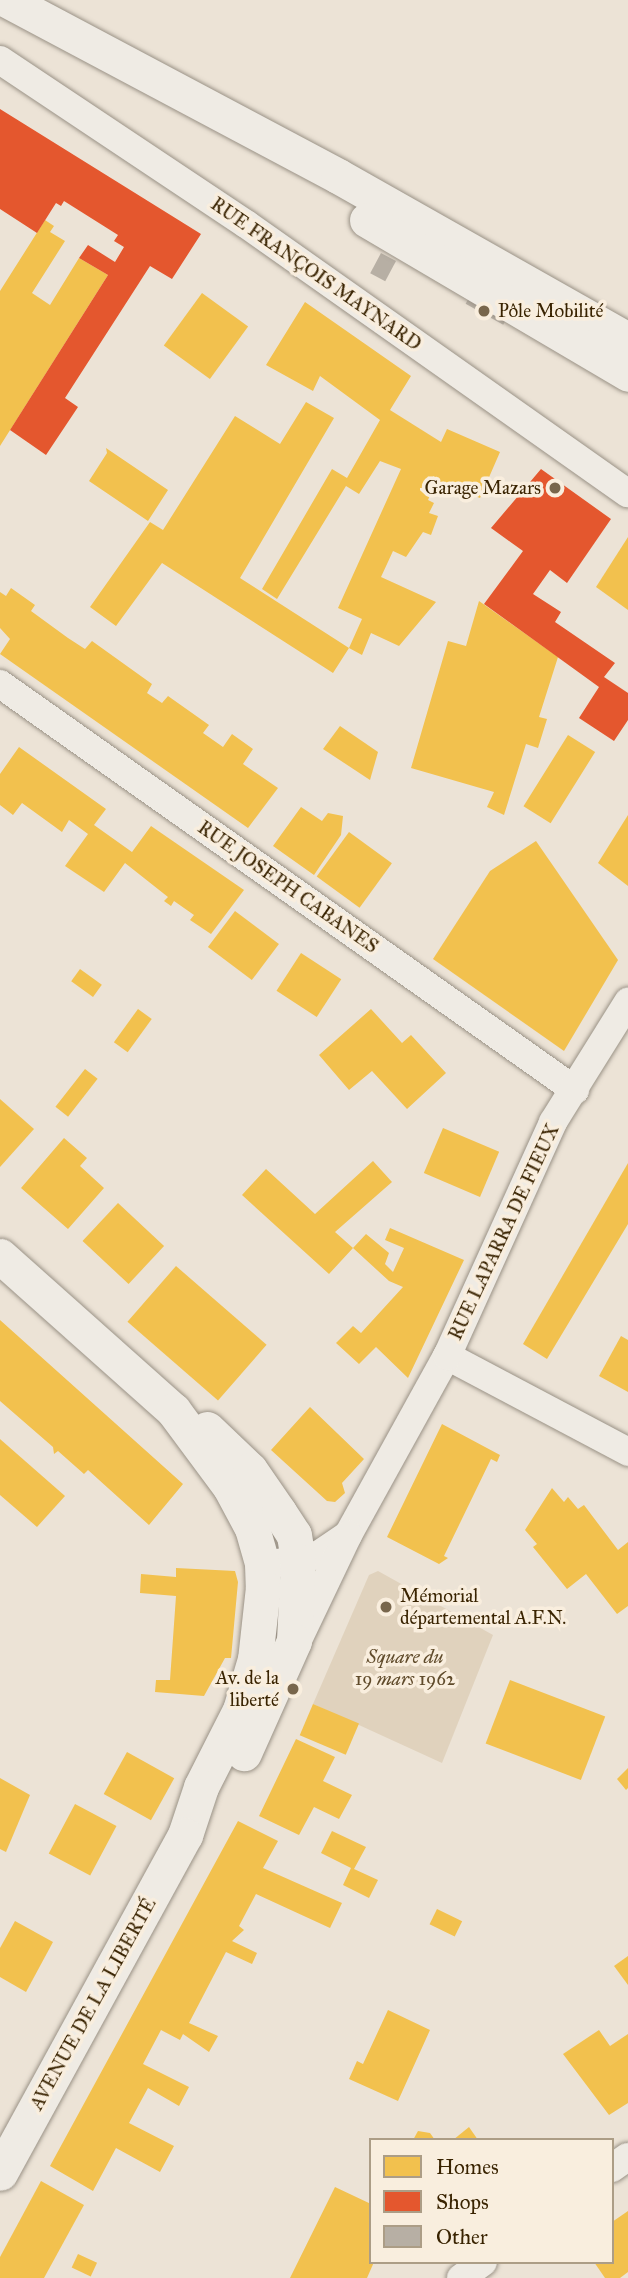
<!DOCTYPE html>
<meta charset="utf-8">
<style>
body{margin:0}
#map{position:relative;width:628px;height:2278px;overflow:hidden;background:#ece3d6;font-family:"IM FELL Great Primer",serif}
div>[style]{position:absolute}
.green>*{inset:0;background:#e0d2bd}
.homes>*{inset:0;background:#f2c14e;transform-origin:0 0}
.shops>*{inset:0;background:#e4572e}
.building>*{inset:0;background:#b7afa4;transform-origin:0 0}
.roads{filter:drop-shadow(0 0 2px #9a9286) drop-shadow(0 0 2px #9a9286)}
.minor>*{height:28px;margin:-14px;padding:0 14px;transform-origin:14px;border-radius:14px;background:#efebe4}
.tertiary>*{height:35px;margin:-17.5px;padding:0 17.5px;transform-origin:17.5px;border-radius:17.5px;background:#efebe4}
.dots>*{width:19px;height:19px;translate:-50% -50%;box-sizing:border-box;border:4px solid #f9eede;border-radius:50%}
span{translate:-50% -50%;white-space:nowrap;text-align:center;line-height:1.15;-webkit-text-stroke:7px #f9eede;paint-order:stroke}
.street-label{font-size:19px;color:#392301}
.poi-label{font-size:19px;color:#392301}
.left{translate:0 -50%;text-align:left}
.right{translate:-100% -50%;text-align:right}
.park-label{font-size:19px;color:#604b2b;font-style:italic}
.legend{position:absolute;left:369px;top:2138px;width:245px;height:126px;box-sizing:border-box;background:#f9eede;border:2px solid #ac9d86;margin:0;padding:9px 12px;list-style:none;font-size:21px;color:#392301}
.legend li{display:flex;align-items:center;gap:14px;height:35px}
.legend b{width:35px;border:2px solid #ac9d86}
</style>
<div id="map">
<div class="green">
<div style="clip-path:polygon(378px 1571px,493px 1635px,442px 1763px,313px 1704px,369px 1575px)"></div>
</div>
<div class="homes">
<div style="clip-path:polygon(45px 220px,54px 226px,50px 232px,65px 241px,32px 293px,50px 305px,79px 258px,108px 275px,0 446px,0 291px)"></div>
<div style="left:202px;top:293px;width:57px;height:65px;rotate:36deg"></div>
<div style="clip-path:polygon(305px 302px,411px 376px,390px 410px,441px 442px,447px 429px,500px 452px,480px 498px,436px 481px,428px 500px,434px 503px,429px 513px,438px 516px,431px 535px,423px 532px,406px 557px,393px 551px,381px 577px,436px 602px,399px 646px,371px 633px,362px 655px,349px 648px,362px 619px,338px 608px,401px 469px,380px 461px,359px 494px,346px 486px,277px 599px,262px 589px,332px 469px,347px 478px,380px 420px,320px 376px,313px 391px,266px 365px)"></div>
<div style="clip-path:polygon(306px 402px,334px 418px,240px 578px,349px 648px,333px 673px,162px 563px,116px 626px,90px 607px,150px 522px,163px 530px,235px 416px,280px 444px)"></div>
<div style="clip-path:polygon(106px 448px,168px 490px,148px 521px,89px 481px,107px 453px)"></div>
<div style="clip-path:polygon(628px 537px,628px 610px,596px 587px)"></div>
<div style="clip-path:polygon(11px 588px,35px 605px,31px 611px,68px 638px,85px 649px,92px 641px,152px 684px,147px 693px,162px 703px,168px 696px,209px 725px,203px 733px,223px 747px,232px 734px,253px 749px,243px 764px,278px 788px,248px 828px,0 654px,10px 639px,0 628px,0 592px,6px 596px)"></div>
<div style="clip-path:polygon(479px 601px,558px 657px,539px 717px,547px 719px,538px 748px,526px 744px,504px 815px,487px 807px,494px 792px,411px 768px,448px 641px,466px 646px)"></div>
<div style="clip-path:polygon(340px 726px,378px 752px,370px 780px,323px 749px)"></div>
<div style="left:568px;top:735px;width:32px;height:84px;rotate:32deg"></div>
<div style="clip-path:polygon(19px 747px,106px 809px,94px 825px,132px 852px,151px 826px,244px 890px,211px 934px,190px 920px,194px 915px,174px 901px,171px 906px,164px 901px,168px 897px,125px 863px,104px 892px,65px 866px,88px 834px,69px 820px,62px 832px,22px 803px,13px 815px,0 805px,0 774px)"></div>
<div style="clip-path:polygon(301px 807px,322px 821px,328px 813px,343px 816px,341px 835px,314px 875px,273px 846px)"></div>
<div style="clip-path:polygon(628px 815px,628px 886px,598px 863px)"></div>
<div style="left:349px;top:832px;width:53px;height:55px;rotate:36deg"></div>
<div style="clip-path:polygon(536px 841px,618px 960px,564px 1051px,433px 959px,490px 871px)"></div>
<div style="left:235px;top:911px;width:55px;height:45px;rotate:37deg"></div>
<div style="left:301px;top:953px;width:48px;height:45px;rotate:33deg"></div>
<div style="left:80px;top:969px;width:27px;height:15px;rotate:36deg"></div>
<div style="left:138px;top:1009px;width:17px;height:41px;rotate:36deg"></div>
<div style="clip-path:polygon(371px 1009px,402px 1043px,411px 1035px,446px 1073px,407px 1109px,372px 1071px,349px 1090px,319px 1055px)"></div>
<div style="left:85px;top:1069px;width:16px;height:48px;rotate:38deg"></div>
<div style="clip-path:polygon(0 1099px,34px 1129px,0 1167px)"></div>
<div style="left:443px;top:1128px;width:61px;height:49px;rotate:23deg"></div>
<div style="clip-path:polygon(64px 1138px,87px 1158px,80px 1166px,104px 1188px,68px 1229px,21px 1188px)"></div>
<div style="clip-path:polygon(373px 1161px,392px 1182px,335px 1232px,353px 1248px,329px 1274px,242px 1195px,266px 1169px,315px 1214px)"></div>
<div style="clip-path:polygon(628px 1163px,628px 1224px,547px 1359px,523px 1344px)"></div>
<div style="left:118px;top:1203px;width:63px;height:52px;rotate:43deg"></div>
<div style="clip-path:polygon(390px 1228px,464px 1260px,408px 1378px,376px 1347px,359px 1364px,336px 1343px,353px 1326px,361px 1333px,403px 1287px,389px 1281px,353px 1248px,366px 1234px,389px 1253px,385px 1264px,393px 1272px,404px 1248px,385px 1240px)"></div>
<div style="left:176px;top:1266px;width:120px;height:74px;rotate:41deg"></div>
<div style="clip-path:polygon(0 1320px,183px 1484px,149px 1525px,88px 1470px,84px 1474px,58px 1451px,54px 1454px,53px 1447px,0 1401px)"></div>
<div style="clip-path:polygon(621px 1336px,628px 1340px,628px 1392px,599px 1376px)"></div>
<div style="clip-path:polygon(310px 1407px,364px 1459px,342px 1483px,345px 1493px,335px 1502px,327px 1501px,271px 1450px)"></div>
<div style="clip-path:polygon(442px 1424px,500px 1455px,497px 1462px,491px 1459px,444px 1556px,448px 1558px,439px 1564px,387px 1537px)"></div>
<div style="clip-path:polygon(0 1439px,65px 1496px,37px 1527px,0 1495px)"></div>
<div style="clip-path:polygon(552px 1488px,564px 1502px,568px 1497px,578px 1509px,584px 1505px,618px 1550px,628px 1542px,628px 1606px,617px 1614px,586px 1574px,567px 1589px,533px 1547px,537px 1544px,525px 1530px)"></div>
<div style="clip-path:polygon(176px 1568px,235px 1571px,238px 1582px,231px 1658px,225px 1658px,204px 1696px,155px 1692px,156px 1680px,170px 1680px,176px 1596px,140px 1593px,141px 1574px,176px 1577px)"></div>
<div style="left:510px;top:1680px;width:102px;height:68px;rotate:21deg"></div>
<div style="left:313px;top:1704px;width:50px;height:34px;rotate:23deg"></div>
<div style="clip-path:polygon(296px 1739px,335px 1757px,323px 1781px,352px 1795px,339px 1819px,314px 1807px,299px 1835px,259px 1816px)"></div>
<div style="left:127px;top:1752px;width:54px;height:48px;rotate:29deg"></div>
<div style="clip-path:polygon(628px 1768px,628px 1788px,626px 1790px,617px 1779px)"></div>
<div style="clip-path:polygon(0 1778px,30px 1795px,6px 1852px,0 1849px)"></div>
<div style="left:75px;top:1804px;width:47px;height:56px;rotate:28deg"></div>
<div style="clip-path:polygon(238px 1821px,278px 1841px,263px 1868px,342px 1903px,330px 1928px,256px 1894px,239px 1926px,244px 1930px,232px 1941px,257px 1953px,252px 1964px,226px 1952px,189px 2023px,218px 2036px,209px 2052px,183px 2034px,180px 2040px,161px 2030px,143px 2064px,189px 2087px,179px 2106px,148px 2088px,129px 2123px,174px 2146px,160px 2172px,116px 2148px,93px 2191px,50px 2166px)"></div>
<div style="clip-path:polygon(332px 1831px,366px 1847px,354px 1869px,378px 1880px,369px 1898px,343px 1885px,351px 1868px,321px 1853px)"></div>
<div style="left:437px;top:1909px;width:28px;height:17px;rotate:26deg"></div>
<div style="clip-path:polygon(15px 1921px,53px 1942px,26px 1992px,0 1977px,0 1948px)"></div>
<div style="clip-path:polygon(628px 1956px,628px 1985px,614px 1966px)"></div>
<div style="clip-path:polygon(388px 2010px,430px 2030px,398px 2101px,349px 2079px,357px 2061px,363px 2064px)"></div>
<div style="clip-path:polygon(599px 2030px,610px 2046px,628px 2034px,628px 2103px,609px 2115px,563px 2054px)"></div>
<div style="clip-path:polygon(469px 2127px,478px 2140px,453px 2140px)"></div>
<div style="clip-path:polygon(418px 2131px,430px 2133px,435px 2140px,413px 2140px)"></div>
<div style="clip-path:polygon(41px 2181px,84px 2205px,44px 2278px,0 2278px,0 2257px)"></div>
<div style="clip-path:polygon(335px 2187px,371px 2204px,371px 2262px,374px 2262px,367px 2278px,290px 2278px)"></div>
<div style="clip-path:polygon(628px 2211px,628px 2272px,620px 2278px,605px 2278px,594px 2262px,612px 2262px,612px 2222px)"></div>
<div style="left:78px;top:2254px;width:21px;height:15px;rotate:25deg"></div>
</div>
<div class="shops">
<div style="clip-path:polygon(0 109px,201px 234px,172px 279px,150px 266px,65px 398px,78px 407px,46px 455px,10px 430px,108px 275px,79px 258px,88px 245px,115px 262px,124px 247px,114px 241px,118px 235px,64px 201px,61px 206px,56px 203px,37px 233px,0 209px)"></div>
<div style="clip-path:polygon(541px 469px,611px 519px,567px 583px,550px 570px,533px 594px,561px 612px,555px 622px,615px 663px,604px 677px,628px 693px,628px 720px,614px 741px,579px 718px,599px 687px,484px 604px,523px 551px,491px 528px)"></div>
</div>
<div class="building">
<div style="left:381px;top:253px;width:17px;height:23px;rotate:28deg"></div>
<div style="left:470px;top:296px;width:43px;height:9px;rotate:29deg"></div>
</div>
<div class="roads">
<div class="minor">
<div style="left:0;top:60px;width:296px;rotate:33.7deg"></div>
<div style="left:246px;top:224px;width:467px;rotate:35.2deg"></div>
<div style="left:0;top:684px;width:704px;rotate:35.23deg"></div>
<div style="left:447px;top:1356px;width:205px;rotate:27.9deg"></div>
<div style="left:278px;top:1563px;width:41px;rotate:-11.3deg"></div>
<div style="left:318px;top:1555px;width:36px;rotate:-34deg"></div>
<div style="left:348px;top:1535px;width:205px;rotate:-61.1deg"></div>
<div style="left:447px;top:1356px;width:257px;rotate:-65.6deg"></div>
<div style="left:553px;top:1122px;width:142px;rotate:-58deg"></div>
<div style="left:296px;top:1644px;width:121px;rotate:-64.5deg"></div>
<div style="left:612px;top:2168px;width:19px;rotate:-35deg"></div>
<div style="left:461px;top:2278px;width:27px;rotate:-36deg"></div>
</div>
<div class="tertiary">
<div style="left:7px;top:0;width:375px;rotate:28deg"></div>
<div style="left:338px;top:176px;width:333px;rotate:29.5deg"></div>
<div style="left:367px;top:220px;width:303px;rotate:30.5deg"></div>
<div style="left:0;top:1256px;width:232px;rotate:41.7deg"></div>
<div style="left:173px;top:1410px;width:96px;rotate:53.5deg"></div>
<div style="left:230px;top:1487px;width:47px;rotate:61.8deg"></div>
<div style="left:252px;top:1528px;width:37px;rotate:74deg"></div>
<div style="left:262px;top:1564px;width:23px;rotate:88deg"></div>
<div style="left:263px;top:1587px;width:72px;rotate:96.3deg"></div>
<div style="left:255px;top:1659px;width:53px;rotate:106.4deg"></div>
<div style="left:240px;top:1710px;width:86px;rotate:116.9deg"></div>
<div style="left:201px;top:1787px;width:51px;rotate:108.4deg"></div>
<div style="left:185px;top:1835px;width:385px;rotate:118.7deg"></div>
<div style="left:207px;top:1429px;width:59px;rotate:43.6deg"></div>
<div style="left:250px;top:1470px;width:51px;rotate:55.4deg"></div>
<div style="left:279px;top:1512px;width:27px;rotate:57deg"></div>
<div style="left:294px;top:1535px;width:26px;rotate:81deg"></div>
<div style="left:298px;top:1561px;width:80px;rotate:92.9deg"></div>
<div style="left:294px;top:1641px;width:123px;rotate:114.1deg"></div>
</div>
</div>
<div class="dots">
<div style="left:484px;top:311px;background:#78664c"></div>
<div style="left:555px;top:488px;background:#78664c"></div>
<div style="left:386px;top:1607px;background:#78664c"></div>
<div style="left:293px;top:1689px;background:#78664c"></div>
</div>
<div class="street-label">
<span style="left:316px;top:274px;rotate:35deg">RUE FRANÇOIS MAYNARD</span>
<span style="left:288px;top:887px;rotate:35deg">RUE JOSEPH CABANES</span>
<span style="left:504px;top:1232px;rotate:-65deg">RUE LAPARRA DE FIEUX</span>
<span style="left:93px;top:2004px;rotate:-61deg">AVENUE DE LA LIBERTÉ</span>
</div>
<div class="poi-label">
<span class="left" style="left:498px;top:311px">Pôle Mobilité</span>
<span class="right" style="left:541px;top:488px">Garage Mazars</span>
<span class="left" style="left:400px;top:1607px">Mémorial<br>départemental A.F.N.</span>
<span class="right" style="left:279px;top:1689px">Av. de la<br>liberté</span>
</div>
<div class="park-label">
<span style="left:405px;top:1668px">Square du<br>19 mars 1962</span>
</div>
<ul class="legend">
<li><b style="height:19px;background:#f2c14e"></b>Homes</li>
<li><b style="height:19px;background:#e4572e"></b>Shops</li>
<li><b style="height:19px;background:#b7afa4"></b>Other</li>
</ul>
</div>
